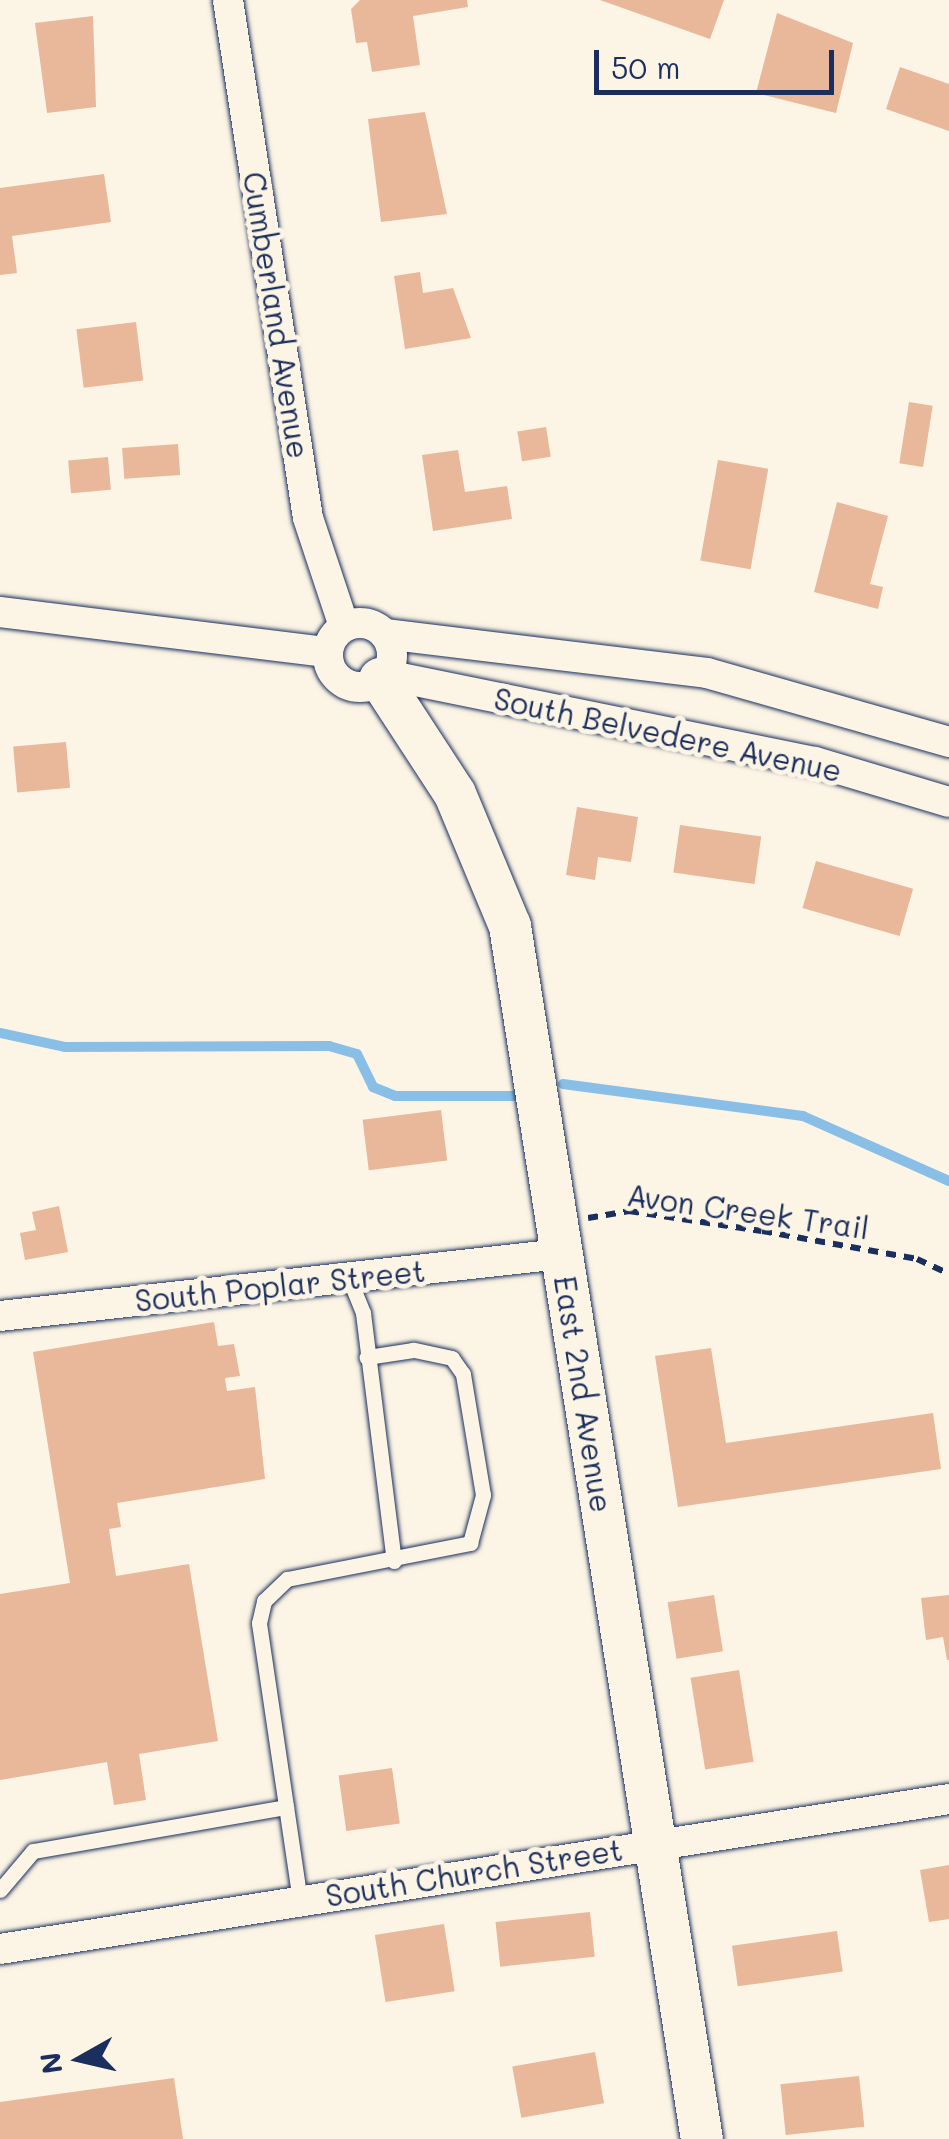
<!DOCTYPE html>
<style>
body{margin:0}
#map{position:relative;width:949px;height:2139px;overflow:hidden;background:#fcf5e5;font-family:Mali,sans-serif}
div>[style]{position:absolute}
.stream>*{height:10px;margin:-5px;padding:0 5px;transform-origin:5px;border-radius:5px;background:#89bfe6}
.building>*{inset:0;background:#e9b79a;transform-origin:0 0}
.path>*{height:6px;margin-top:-3px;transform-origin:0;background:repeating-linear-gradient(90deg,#1b2f5e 0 10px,transparent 0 18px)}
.roads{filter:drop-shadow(0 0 2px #1b2f5e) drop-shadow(0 0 2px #1b2f5e)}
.lane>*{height:15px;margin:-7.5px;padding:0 7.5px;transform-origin:7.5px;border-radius:7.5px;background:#fcf5e5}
.street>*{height:30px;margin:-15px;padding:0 15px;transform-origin:15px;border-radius:15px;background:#fcf5e5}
.street>.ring{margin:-15px;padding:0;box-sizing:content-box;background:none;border:30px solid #fcf5e5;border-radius:50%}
.secondary>*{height:42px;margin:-21px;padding:0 21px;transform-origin:21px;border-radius:21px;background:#fcf5e5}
span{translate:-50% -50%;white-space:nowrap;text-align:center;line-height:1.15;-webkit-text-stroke:10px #fcf5e5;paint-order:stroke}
.street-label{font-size:30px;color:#1b2f5e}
.north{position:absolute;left:30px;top:2009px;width:100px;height:100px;-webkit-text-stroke:8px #fcf5e5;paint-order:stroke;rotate:262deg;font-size:28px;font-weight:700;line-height:40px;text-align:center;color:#1b2f5e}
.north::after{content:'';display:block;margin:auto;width:35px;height:45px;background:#1b2f5e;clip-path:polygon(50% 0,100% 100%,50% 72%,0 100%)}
.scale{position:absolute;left:594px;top:50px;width:240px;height:45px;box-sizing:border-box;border:5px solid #1b2f5e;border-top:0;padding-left:12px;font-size:30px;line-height:35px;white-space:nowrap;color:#1b2f5e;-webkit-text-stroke:8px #fcf5e5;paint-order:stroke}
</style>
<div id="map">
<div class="stream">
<div style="left:0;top:1033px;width:66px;rotate:12.2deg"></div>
<div style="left:65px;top:1047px;width:264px;rotate:-0.2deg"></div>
<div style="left:329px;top:1046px;width:29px;rotate:16deg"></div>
<div style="left:357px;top:1054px;width:37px;rotate:64deg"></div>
<div style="left:373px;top:1087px;width:24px;rotate:22deg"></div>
<div style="left:395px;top:1096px;width:124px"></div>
<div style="left:563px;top:1084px;width:242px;rotate:7.6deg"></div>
<div style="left:803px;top:1116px;width:160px;rotate:24deg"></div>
</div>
<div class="building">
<div style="clip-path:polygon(360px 0,467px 0,468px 7px,413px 16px,420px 65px,372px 72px,367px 42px,356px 43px,351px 9px)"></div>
<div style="clip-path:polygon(600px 0,724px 0,710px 39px)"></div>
<div style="clip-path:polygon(777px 13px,853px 43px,836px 113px,756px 93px)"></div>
<div style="clip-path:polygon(93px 16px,96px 107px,47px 113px,35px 23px)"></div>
<div style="clip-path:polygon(900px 67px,949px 84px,949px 131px,886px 109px)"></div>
<div style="clip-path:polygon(425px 112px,447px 214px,381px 222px,368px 119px)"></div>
<div style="clip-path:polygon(104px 174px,111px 222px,12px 236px,17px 273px,0 275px,0 188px)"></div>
<div style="clip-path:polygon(420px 272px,423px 293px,453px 288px,471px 338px,405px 349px,394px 276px)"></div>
<div style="left:136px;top:322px;width:59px;height:60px;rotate:83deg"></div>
<div style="left:909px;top:402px;width:24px;height:62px;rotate:9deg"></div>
<div style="left:546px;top:427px;width:30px;height:29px;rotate:81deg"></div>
<div style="left:178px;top:444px;width:31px;height:56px;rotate:86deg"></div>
<div style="clip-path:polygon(458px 450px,465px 492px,507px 486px,512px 519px,433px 531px,422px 455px)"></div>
<div style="left:108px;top:457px;width:33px;height:40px;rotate:85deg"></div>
<div style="left:718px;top:460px;width:51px;height:102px;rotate:10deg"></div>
<div style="clip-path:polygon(837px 502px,888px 516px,870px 584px,883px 587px,878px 609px,814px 592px)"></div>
<div style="left:66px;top:742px;width:46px;height:53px;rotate:85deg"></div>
<div style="clip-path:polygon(577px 807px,638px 817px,631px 862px,598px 857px,595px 880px,566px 875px)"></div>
<div style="left:680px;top:825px;width:82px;height:48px;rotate:8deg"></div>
<div style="left:816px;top:861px;width:101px;height:49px;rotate:16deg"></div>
<div style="left:441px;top:1110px;width:51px;height:79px;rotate:83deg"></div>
<div style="clip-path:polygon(59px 1206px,68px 1252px,25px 1260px,20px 1233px,36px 1230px,32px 1212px)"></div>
<div style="clip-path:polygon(214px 1322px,218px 1346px,234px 1344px,240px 1376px,225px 1378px,227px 1391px,255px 1387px,265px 1479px,117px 1503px,121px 1527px,109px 1529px,116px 1576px,189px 1564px,218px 1741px,139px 1754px,146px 1800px,114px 1805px,107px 1762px,0 1780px,0 1594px,70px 1583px,33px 1352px)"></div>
<div style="clip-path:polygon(711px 1348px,726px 1443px,933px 1413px,941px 1469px,678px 1507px,655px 1356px)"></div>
<div style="left:714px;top:1595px;width:57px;height:47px;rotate:81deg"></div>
<div style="clip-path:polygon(949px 1595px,949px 1660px,947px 1660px,943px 1637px,926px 1640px,921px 1598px)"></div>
<div style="left:739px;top:1670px;width:93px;height:49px;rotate:81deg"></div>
<div style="left:392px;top:1768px;width:56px;height:54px;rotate:82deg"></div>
<div style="clip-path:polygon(949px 1865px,949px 1919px,929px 1922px,920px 1870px)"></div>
<div style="left:590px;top:1912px;width:45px;height:95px;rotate:84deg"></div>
<div style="left:444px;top:1924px;width:68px;height:70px;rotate:81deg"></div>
<div style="left:837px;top:1931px;width:41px;height:106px;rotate:82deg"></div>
<div style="left:595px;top:2052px;width:52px;height:84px;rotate:80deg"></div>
<div style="left:859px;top:2076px;width:51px;height:79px;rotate:84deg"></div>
<div style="clip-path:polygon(174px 2078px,183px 2139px,0 2139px,0 2102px)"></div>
</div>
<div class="path">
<div style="left:588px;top:1218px;width:42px;rotate:-9.7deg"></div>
<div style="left:629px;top:1211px;width:134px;rotate:8.6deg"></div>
<div style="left:762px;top:1231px;width:158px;rotate:10.2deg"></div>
<div style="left:917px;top:1259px;width:35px;rotate:25deg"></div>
</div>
<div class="roads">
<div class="lane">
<div style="left:349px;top:1278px;width:38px;rotate:68deg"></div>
<div style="left:363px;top:1313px;width:250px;rotate:82.9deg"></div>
<div style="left:0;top:1890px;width:51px;rotate:-49.8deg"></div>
<div style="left:33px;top:1851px;width:257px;rotate:-9.9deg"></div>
<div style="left:300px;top:1901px;width:281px;rotate:-98.4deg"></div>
<div style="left:259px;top:1623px;width:23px;rotate:-77deg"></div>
<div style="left:264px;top:1601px;width:32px;rotate:-44deg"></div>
<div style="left:287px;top:1579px;width:187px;rotate:-11.1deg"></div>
<div style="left:470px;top:1543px;width:50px;rotate:-74.8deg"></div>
<div style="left:483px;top:1495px;width:123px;rotate:-99.4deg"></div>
<div style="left:463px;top:1374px;width:19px;rotate:-125deg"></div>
<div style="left:452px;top:1358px;width:40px;rotate:-168deg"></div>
<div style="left:413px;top:1350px;width:47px;rotate:171.3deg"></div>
</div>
<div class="street">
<div style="left:228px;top:0;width:524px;rotate:81.22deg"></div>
<div style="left:308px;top:518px;width:114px;rotate:71.6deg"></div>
<div style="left:0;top:612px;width:329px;rotate:7deg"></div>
<div class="ring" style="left:328px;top:623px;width:34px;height:34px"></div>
<div style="left:385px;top:634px;width:324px;rotate:6.9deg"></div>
<div style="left:707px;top:673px;width:252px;rotate:15.9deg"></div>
<div style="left:386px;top:675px;width:438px;rotate:11.5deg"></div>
<div style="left:815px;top:762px;width:140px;rotate:16.6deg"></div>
<div style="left:0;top:1316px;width:564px;rotate:-6.31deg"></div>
<div style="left:0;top:1949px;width:961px;rotate:-8.98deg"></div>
</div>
<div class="secondary">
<div style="left:380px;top:679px;width:137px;rotate:56.9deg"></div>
<div style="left:455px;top:794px;width:143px;rotate:67.4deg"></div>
<div style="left:510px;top:926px;width:1228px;rotate:81.01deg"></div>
</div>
</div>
<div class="street-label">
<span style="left:277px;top:315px;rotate:81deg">Cumberland Avenue</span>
<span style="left:668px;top:734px;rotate:12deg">South Belvedere Avenue</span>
<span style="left:748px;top:1211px;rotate:8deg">Avon Creek Trail</span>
<span style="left:280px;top:1285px;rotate:-6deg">South Poplar Street</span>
<span style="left:584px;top:1394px;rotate:81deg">East 2nd Avenue</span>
<span style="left:474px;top:1872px;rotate:-9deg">South Church Street</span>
</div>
<div class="north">N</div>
<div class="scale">50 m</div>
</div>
